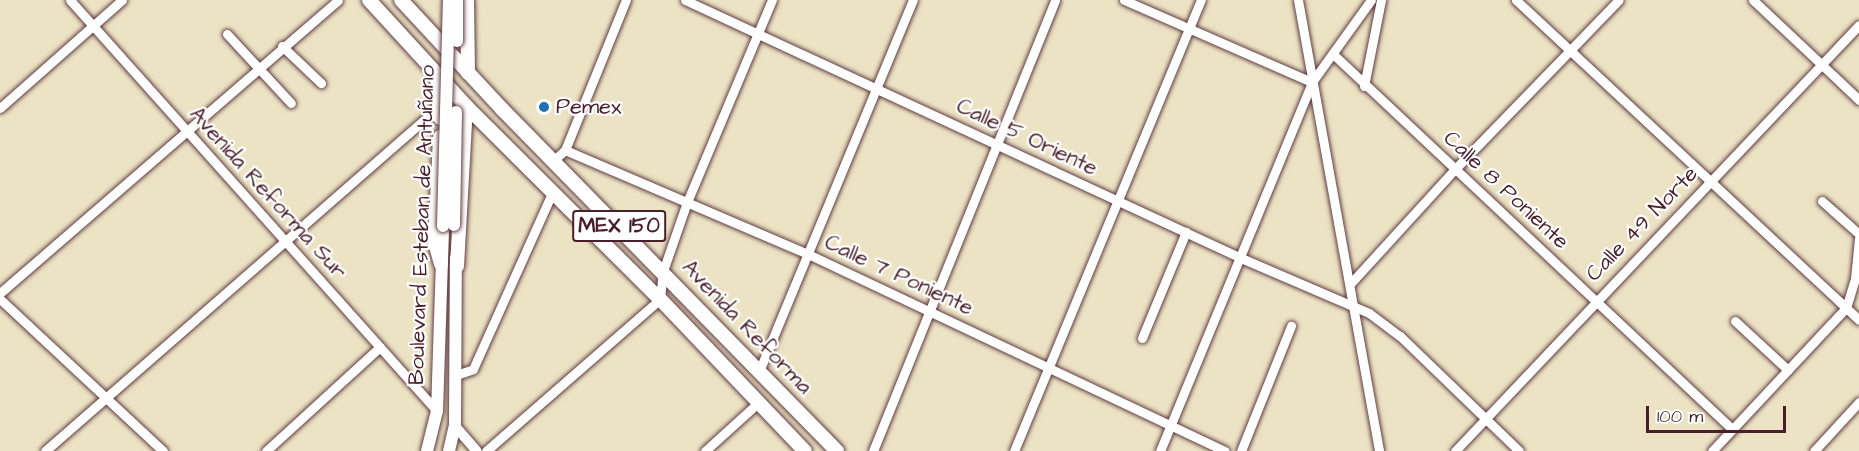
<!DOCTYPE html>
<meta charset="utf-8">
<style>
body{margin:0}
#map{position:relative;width:1859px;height:451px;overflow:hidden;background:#ece3c4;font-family:"Architects Daughter",sans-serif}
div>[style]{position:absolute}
.roads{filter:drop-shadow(0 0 2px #623c42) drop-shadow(0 0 2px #623c42)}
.minor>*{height:9px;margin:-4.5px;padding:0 4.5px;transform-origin:4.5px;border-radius:4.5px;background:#fff}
.tertiary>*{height:10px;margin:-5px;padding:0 5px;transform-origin:5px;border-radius:5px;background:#fff}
.secondary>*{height:12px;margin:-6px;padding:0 6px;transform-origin:6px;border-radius:6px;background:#fff}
.primary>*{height:14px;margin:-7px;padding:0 7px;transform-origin:7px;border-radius:7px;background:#fff}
.bridges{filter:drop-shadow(0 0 2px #623c42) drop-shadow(0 0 2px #623c42)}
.secondary-bridge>*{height:12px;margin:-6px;padding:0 6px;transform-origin:6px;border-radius:6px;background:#fff}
.dots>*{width:16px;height:16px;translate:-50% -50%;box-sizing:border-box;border:3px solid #fff;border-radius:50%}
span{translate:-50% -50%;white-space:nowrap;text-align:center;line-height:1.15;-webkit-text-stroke:4.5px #fff;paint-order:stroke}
.shield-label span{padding:2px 4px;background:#fff;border:2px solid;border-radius:4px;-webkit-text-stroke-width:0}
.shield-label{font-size:21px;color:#4a1f2b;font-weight:700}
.poi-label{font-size:22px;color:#4a1f2b}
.left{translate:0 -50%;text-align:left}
.street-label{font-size:22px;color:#4a1f2b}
.scale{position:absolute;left:1646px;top:406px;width:140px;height:27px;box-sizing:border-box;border:3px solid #4a1f2b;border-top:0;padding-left:8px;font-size:18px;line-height:21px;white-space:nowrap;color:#4a1f2b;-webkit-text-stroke:4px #fff;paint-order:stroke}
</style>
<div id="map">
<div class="roads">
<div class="minor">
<div style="left:70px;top:0;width:551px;rotate:48.24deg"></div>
<div style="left:685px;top:0;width:613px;rotate:24.89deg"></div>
<div style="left:1241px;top:258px;width:139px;rotate:23.3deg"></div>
<div style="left:1369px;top:313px;width:39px;rotate:37deg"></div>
<div style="left:1400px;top:336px;width:165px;rotate:44deg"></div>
<div style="left:1124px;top:0;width:205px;rotate:23.6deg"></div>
<div style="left:1298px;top:0;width:458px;rotate:79.8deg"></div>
<div style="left:1516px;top:0;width:469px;rotate:43deg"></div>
<div style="left:1753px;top:0;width:146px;rotate:43.3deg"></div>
<div style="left:227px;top:34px;width:94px;rotate:47.2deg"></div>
<div style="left:282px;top:46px;width:54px;rotate:43.5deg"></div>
<div style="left:1333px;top:54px;width:548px;rotate:43.22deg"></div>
<div style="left:1364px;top:86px;width:88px;rotate:-78.8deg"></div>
<div style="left:0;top:108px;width:163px;rotate:-41.5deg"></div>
<div style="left:565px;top:150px;width:264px;rotate:23.2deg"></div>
<div style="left:808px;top:254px;width:461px;rotate:25.3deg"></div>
<div style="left:554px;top:160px;width:15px;rotate:-42deg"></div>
<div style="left:565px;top:150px;width:162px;rotate:-67.9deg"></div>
<div style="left:1822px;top:201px;width:50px;rotate:41.7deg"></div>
<div style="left:1350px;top:284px;width:156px;rotate:-47.6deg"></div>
<div style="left:1455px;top:169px;width:235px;rotate:-45.9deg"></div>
<div style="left:0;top:293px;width:447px;rotate:-40.9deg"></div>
<div style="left:0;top:299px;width:223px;rotate:43deg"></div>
<div style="left:1735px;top:321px;width:72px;rotate:42.8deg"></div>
<div style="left:1142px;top:338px;width:115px;rotate:-67.5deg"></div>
<div style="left:760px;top:369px;width:399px;rotate:-67.5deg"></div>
<div style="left:456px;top:375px;width:18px;rotate:-19deg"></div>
<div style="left:473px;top:369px;width:193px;rotate:-65.8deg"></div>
<div style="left:45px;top:451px;width:526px;rotate:-41.14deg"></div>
<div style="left:266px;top:451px;width:154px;rotate:-42.4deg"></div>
<div style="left:486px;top:451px;width:231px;rotate:-41.1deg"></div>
<div style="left:660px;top:299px;width:28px;rotate:-84deg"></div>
<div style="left:663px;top:271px;width:73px;rotate:-70.8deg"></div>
<div style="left:687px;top:202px;width:219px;rotate:-67.2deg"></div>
<div style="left:705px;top:451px;width:73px;rotate:-42.2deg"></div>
<div style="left:873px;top:451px;width:486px;rotate:-68deg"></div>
<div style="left:1014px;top:451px;width:488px;rotate:-67.5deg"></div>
<div style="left:1160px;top:451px;width:399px;rotate:-67.6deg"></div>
<div style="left:1312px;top:82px;width:101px;rotate:-54.3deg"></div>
<div style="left:1241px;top:451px;width:135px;rotate:-68.2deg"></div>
<div style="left:1455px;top:451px;width:587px;rotate:-46.52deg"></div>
<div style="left:1712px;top:451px;width:196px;rotate:-46.9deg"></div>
<div style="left:1846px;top:308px;width:30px;rotate:-73deg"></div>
<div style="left:1855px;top:279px;width:41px;rotate:-84.4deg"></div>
<div style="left:1814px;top:451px;width:67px;rotate:-47.4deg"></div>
</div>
<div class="tertiary">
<div style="left:455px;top:426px;width:33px;rotate:49deg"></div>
</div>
<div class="secondary">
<div style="left:427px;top:451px;width:41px;rotate:-76deg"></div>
<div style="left:437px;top:411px;width:185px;rotate:-88.1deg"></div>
<div style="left:449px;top:451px;width:26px;rotate:-77deg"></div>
<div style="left:455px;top:426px;width:168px;rotate:-89.7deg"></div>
</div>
<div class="primary">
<div style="left:369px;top:0;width:144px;rotate:47.5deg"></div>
<div style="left:466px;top:106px;width:274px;rotate:44.9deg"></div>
<div style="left:660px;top:299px;width:210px;rotate:46.4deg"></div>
<div style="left:401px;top:0;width:149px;rotate:47.2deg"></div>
<div style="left:502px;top:109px;width:479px;rotate:45.6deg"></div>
<div style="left:467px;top:0;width:73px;rotate:89.2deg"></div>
<div style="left:437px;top:75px;width:43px;rotate:86deg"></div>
<div style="left:440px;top:137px;width:106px;rotate:92.7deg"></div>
<div style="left:435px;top:243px;width:22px;rotate:74deg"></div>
<div style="left:457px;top:266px;width:160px;rotate:-86.8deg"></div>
</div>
</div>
<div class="bridges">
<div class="secondary-bridge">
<div style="left:457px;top:41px;width:41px;rotate:-90deg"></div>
<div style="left:454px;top:225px;width:113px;rotate:-89deg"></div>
<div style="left:443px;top:226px;width:226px;rotate:-88.5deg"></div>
</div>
</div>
<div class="dots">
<div style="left:544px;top:107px;background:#1f6fb2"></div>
</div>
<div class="shield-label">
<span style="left:619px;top:226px">MEX 150</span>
</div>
<div class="poi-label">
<span class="left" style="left:556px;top:107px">Pemex</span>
</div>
<div class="street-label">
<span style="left:1027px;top:137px;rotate:25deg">Calle 5 Oriente</span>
<span style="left:1506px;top:190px;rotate:43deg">Calle 8 Poniente</span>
<span style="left:268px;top:193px;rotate:48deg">Avenida Reforma Sur</span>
<span style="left:1642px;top:224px;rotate:-46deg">Calle 49 Norte</span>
<span style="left:422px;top:225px;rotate:-88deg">Boulevard Esteban de Antuñano</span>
<span style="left:899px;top:275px;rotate:25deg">Calle 7 Poniente</span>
<span style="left:747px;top:327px;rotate:46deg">Avenida Reforma</span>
</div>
<div class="scale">100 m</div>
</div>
